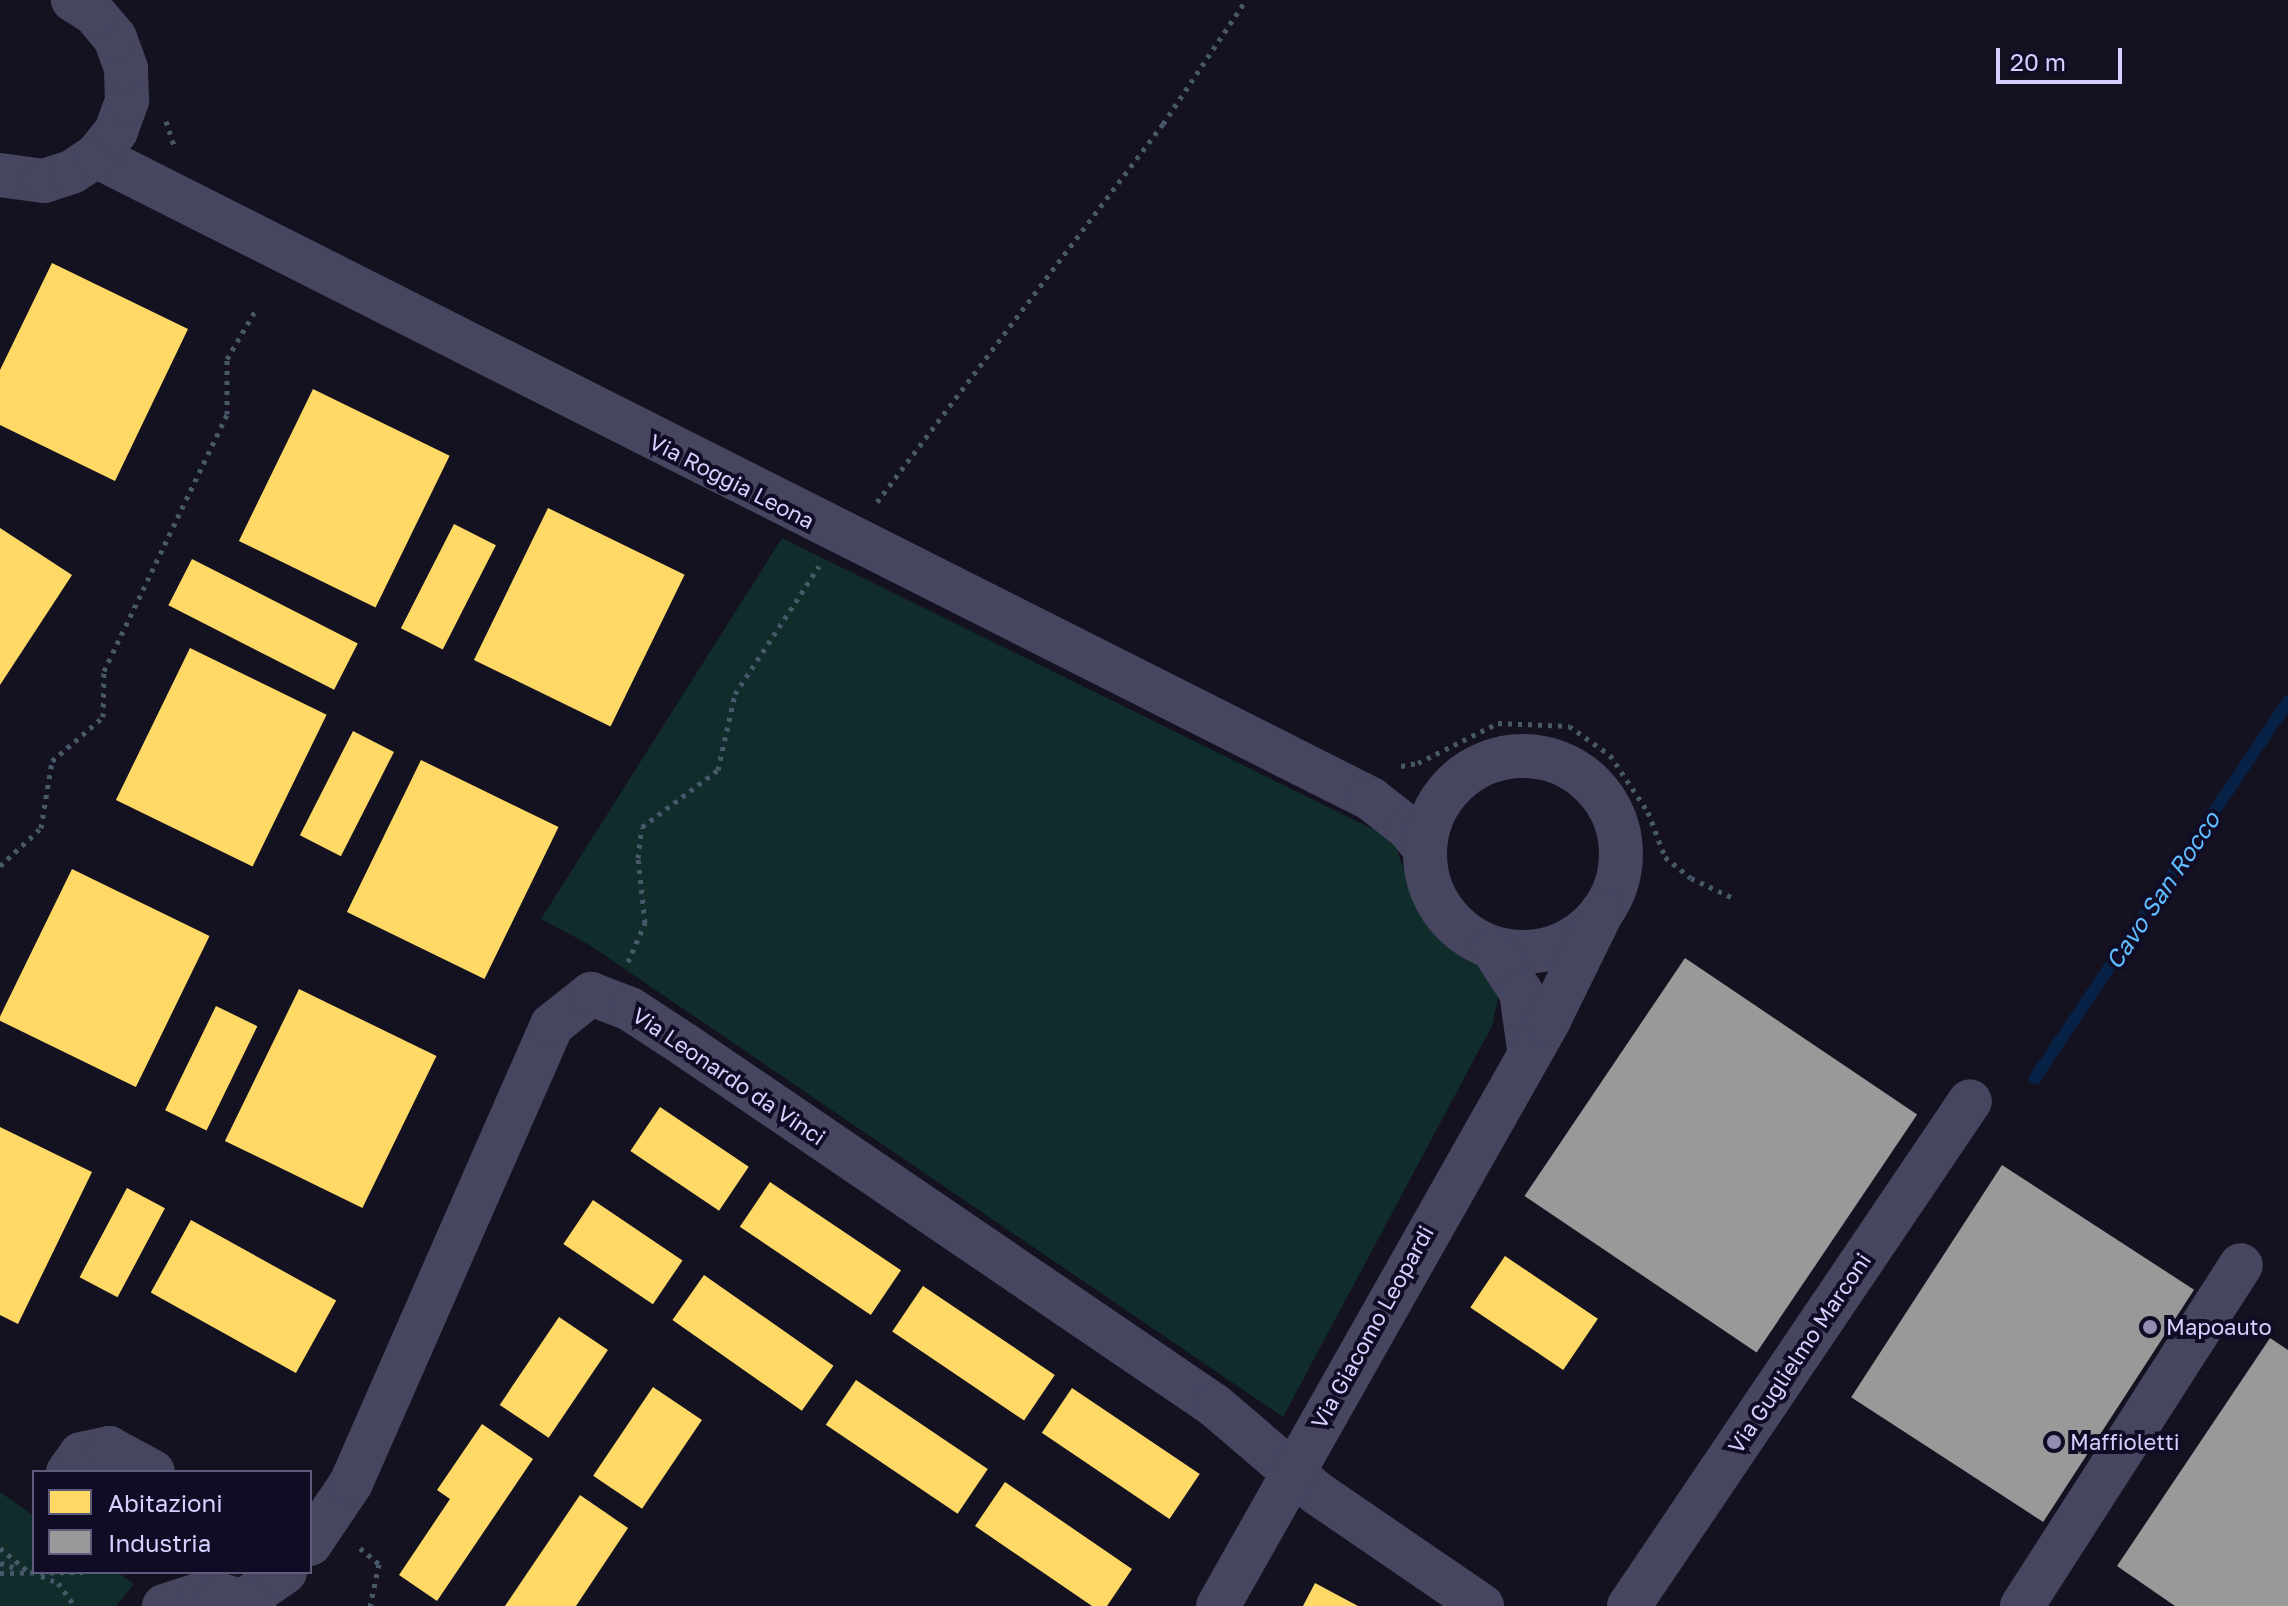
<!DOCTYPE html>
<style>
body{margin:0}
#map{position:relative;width:2288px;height:1606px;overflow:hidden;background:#141220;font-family:"Golos Text",sans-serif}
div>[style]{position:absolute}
.green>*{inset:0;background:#102c2b}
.homes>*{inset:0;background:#ffd966;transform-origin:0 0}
.industry>*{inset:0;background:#999;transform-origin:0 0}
.stream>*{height:12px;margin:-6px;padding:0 6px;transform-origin:6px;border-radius:6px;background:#082146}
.path>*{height:5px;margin-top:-2.5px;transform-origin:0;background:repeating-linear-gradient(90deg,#475969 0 4px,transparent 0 10px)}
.minor>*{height:44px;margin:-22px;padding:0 22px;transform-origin:22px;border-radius:22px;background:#464661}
.minor>.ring{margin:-22px;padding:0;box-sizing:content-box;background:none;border:44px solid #464661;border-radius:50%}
.dots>*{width:22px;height:22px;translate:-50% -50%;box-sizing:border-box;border:4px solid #100c26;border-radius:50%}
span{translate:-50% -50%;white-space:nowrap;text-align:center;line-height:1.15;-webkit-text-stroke:8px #100c26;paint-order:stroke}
.street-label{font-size:22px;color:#d4d1ff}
.poi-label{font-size:22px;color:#d4d1ff}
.left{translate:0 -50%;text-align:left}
.water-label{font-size:24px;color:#5fbcff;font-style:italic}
.legend{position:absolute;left:32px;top:1470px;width:280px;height:104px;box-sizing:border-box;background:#100c26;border:2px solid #5e5b7d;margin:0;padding:10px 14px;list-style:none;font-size:24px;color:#d4d1ff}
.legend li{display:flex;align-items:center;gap:16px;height:40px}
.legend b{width:40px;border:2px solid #5e5b7d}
.scale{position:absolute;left:1996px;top:48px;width:126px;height:36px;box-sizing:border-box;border:4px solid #d4d1ff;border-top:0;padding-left:10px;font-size:24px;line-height:28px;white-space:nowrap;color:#d4d1ff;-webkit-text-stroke:6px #100c26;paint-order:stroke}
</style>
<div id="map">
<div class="green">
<div style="clip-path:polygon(782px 538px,1393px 839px,1413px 895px,1433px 923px,1501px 986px,1492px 1026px,1283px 1417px,588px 944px,541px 919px)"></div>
<div style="clip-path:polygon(0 1492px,34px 1516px,34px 1572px,117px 1572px,134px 1584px,116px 1606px,0 1606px)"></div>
</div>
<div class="homes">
<div style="clip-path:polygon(52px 263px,188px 329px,115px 481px,0 425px,0 370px)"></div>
<div style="left:313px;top:389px;width:152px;height:169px;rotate:26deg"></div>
<div style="left:548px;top:508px;width:152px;height:169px;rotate:26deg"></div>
<div style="left:454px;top:524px;width:47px;height:117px;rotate:27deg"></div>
<div style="clip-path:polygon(0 528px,72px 575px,0 685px)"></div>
<div style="left:192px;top:559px;width:186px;height:52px;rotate:27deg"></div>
<div style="left:190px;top:648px;width:152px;height:169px;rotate:26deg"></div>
<div style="left:353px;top:731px;width:46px;height:117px;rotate:27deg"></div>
<div style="left:421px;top:760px;width:153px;height:169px;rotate:26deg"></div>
<div style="left:72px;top:869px;width:153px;height:168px;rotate:26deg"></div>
<div style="left:299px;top:989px;width:153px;height:169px;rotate:26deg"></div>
<div style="left:216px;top:1006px;width:46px;height:116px;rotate:26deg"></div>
<div style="left:660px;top:1107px;width:107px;height:53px;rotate:34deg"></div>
<div style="clip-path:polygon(0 1127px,92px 1172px,18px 1324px,0 1315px)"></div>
<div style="left:770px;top:1182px;width:158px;height:54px;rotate:34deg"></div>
<div style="left:127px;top:1188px;width:43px;height:101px;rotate:28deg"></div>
<div style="left:593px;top:1200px;width:108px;height:53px;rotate:34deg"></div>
<div style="left:191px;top:1220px;width:166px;height:83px;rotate:29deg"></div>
<div style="left:1505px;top:1256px;width:112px;height:62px;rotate:34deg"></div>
<div style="left:704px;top:1275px;width:158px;height:55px;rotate:35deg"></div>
<div style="left:923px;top:1286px;width:159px;height:55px;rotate:34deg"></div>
<div style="left:559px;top:1317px;width:59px;height:106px;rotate:34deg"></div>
<div style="left:856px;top:1380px;width:159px;height:54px;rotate:34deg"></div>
<div style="left:653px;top:1387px;width:59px;height:107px;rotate:34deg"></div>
<div style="left:1072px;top:1388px;width:154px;height:54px;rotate:34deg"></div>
<div style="clip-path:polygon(482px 1424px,533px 1459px,437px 1601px,399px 1575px,450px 1499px,437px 1490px)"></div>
<div style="clip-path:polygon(1005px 1482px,1132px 1569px,1107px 1606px,1092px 1606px,975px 1526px)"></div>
<div style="clip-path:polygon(580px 1495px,628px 1528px,576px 1606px,505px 1606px)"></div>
<div style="clip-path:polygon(1315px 1583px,1358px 1606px,1303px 1606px)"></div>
</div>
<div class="industry">
<div style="left:1685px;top:958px;width:280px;height:287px;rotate:34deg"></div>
<div style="left:2002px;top:1165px;width:229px;height:277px;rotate:33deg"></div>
<div style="clip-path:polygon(2270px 1338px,2288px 1350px,2288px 1606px,2175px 1606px,2117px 1566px)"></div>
</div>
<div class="stream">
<div style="left:2035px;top:1078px;width:454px;rotate:-56.1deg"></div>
</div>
<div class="path">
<div style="left:166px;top:121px;width:25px;rotate:72deg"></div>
<div style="left:877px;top:502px;width:474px;rotate:-52.9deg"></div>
<div style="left:1163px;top:124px;width:149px;rotate:-56.2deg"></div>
<div style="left:1401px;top:766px;width:17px;rotate:-10deg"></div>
<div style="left:1418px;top:763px;width:89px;rotate:-26.6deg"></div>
<div style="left:1498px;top:723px;width:71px;rotate:2.4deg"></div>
<div style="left:1569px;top:726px;width:50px;rotate:35.3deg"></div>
<div style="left:1610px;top:755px;width:69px;rotate:56.3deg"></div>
<div style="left:1648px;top:812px;width:48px;rotate:69.3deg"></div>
<div style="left:1665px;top:857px;width:33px;rotate:39deg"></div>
<div style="left:1691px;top:878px;width:49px;rotate:25.5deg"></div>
<div style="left:0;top:866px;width:56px;rotate:-42.8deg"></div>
<div style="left:41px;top:828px;width:68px;rotate:-80.7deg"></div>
<div style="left:52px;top:761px;width:67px;rotate:-40.8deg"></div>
<div style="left:103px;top:717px;width:46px;rotate:-88.8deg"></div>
<div style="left:104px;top:671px;width:285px;rotate:-64.4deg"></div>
<div style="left:227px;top:414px;width:55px;rotate:-90deg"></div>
<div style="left:227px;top:359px;width:56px;rotate:-59.7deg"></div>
<div style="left:628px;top:962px;width:43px;rotate:-66.4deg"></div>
<div style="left:645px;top:923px;width:65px;rotate:-96.1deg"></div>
<div style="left:638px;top:858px;width:31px;rotate:-83deg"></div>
<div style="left:642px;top:827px;width:95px;rotate:-36.9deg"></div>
<div style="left:718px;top:770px;width:78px;rotate:-77.4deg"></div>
<div style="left:735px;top:694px;width:153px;rotate:-56.7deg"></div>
<div style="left:0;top:1548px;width:35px;rotate:40deg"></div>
<div style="left:360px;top:1548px;width:25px;rotate:40deg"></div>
<div style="left:379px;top:1564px;width:43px;rotate:102.1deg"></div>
<div style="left:0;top:1563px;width:20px;rotate:18deg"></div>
<div style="left:0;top:1573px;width:83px;rotate:-0.7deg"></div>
<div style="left:41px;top:1576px;width:18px;rotate:22deg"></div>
<div style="left:58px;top:1583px;width:29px;rotate:54deg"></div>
</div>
<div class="minor">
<div style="left:96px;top:156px;width:1428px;rotate:26.76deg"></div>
<div style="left:1371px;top:799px;width:47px;rotate:38.1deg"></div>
<div style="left:1408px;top:828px;width:26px;rotate:51deg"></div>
<div style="left:0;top:175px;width:44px;rotate:7.8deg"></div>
<div style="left:44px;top:181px;width:29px;rotate:-18deg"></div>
<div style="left:72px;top:172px;width:29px;rotate:-34deg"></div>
<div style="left:96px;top:156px;width:32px;rotate:-51deg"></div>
<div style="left:116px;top:131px;width:33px;rotate:-70deg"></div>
<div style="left:127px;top:100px;width:32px;rotate:-92deg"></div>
<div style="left:126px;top:68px;width:32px;rotate:-110deg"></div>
<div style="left:115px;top:38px;width:33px;rotate:-130deg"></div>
<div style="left:94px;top:13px;width:25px;rotate:-148deg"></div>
<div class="ring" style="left:1425px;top:756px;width:152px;height:152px"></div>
<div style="left:1493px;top:949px;width:51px;rotate:56.9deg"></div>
<div style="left:1521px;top:992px;width:58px;rotate:82deg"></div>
<div style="left:68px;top:1472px;width:22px;rotate:-54deg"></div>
<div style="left:81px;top:1454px;width:29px;rotate:-12deg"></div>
<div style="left:109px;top:1448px;width:50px;rotate:28.6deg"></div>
<div style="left:310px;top:1544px;width:73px;rotate:-56.1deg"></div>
<div style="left:351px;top:1483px;width:500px;rotate:-66.31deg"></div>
<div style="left:552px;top:1025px;width:50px;rotate:-38.5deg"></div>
<div style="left:591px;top:994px;width:42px;rotate:21deg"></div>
<div style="left:630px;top:1009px;width:66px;rotate:33.2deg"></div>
<div style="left:685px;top:1045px;width:640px;rotate:34.24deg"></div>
<div style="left:1214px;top:1405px;width:135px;rotate:40.5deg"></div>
<div style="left:1317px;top:1493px;width:200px;rotate:34.4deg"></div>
<div style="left:243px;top:1601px;width:51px;rotate:-34.6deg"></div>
<div style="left:164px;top:1606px;width:36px;rotate:-18deg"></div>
<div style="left:198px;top:1595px;width:23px"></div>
<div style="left:221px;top:1595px;width:35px;rotate:18deg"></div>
<div style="left:1218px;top:1606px;width:671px;rotate:-60.53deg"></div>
<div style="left:1548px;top:1022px;width:123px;rotate:-63.9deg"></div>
<div style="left:1629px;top:1606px;width:609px;rotate:-55.97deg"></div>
<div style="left:2022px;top:1606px;width:405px;rotate:-57.3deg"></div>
</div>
<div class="dots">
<div style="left:2150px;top:1327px;background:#918eb1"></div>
<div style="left:2054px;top:1442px;background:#918eb1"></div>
</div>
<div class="street-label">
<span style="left:732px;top:481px;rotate:27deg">Via Roggia Leona</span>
<span style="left:729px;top:1076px;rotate:34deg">Via Leonardo da Vinci</span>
<span style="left:1372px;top:1327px;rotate:-61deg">Via Giacomo Leopardi</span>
<span style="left:1799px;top:1353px;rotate:-56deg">Via Guglielmo Marconi</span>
</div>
<div class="poi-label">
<span class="left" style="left:2166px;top:1327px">Mapoauto</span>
<span class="left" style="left:2070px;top:1442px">Maffioletti</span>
</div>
<div class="water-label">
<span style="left:2162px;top:890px;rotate:-56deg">Cavo San Rocco</span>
</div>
<ul class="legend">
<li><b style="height:22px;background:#ffd966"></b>Abitazioni</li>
<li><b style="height:22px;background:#999"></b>Industria</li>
</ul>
<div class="scale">20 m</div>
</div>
